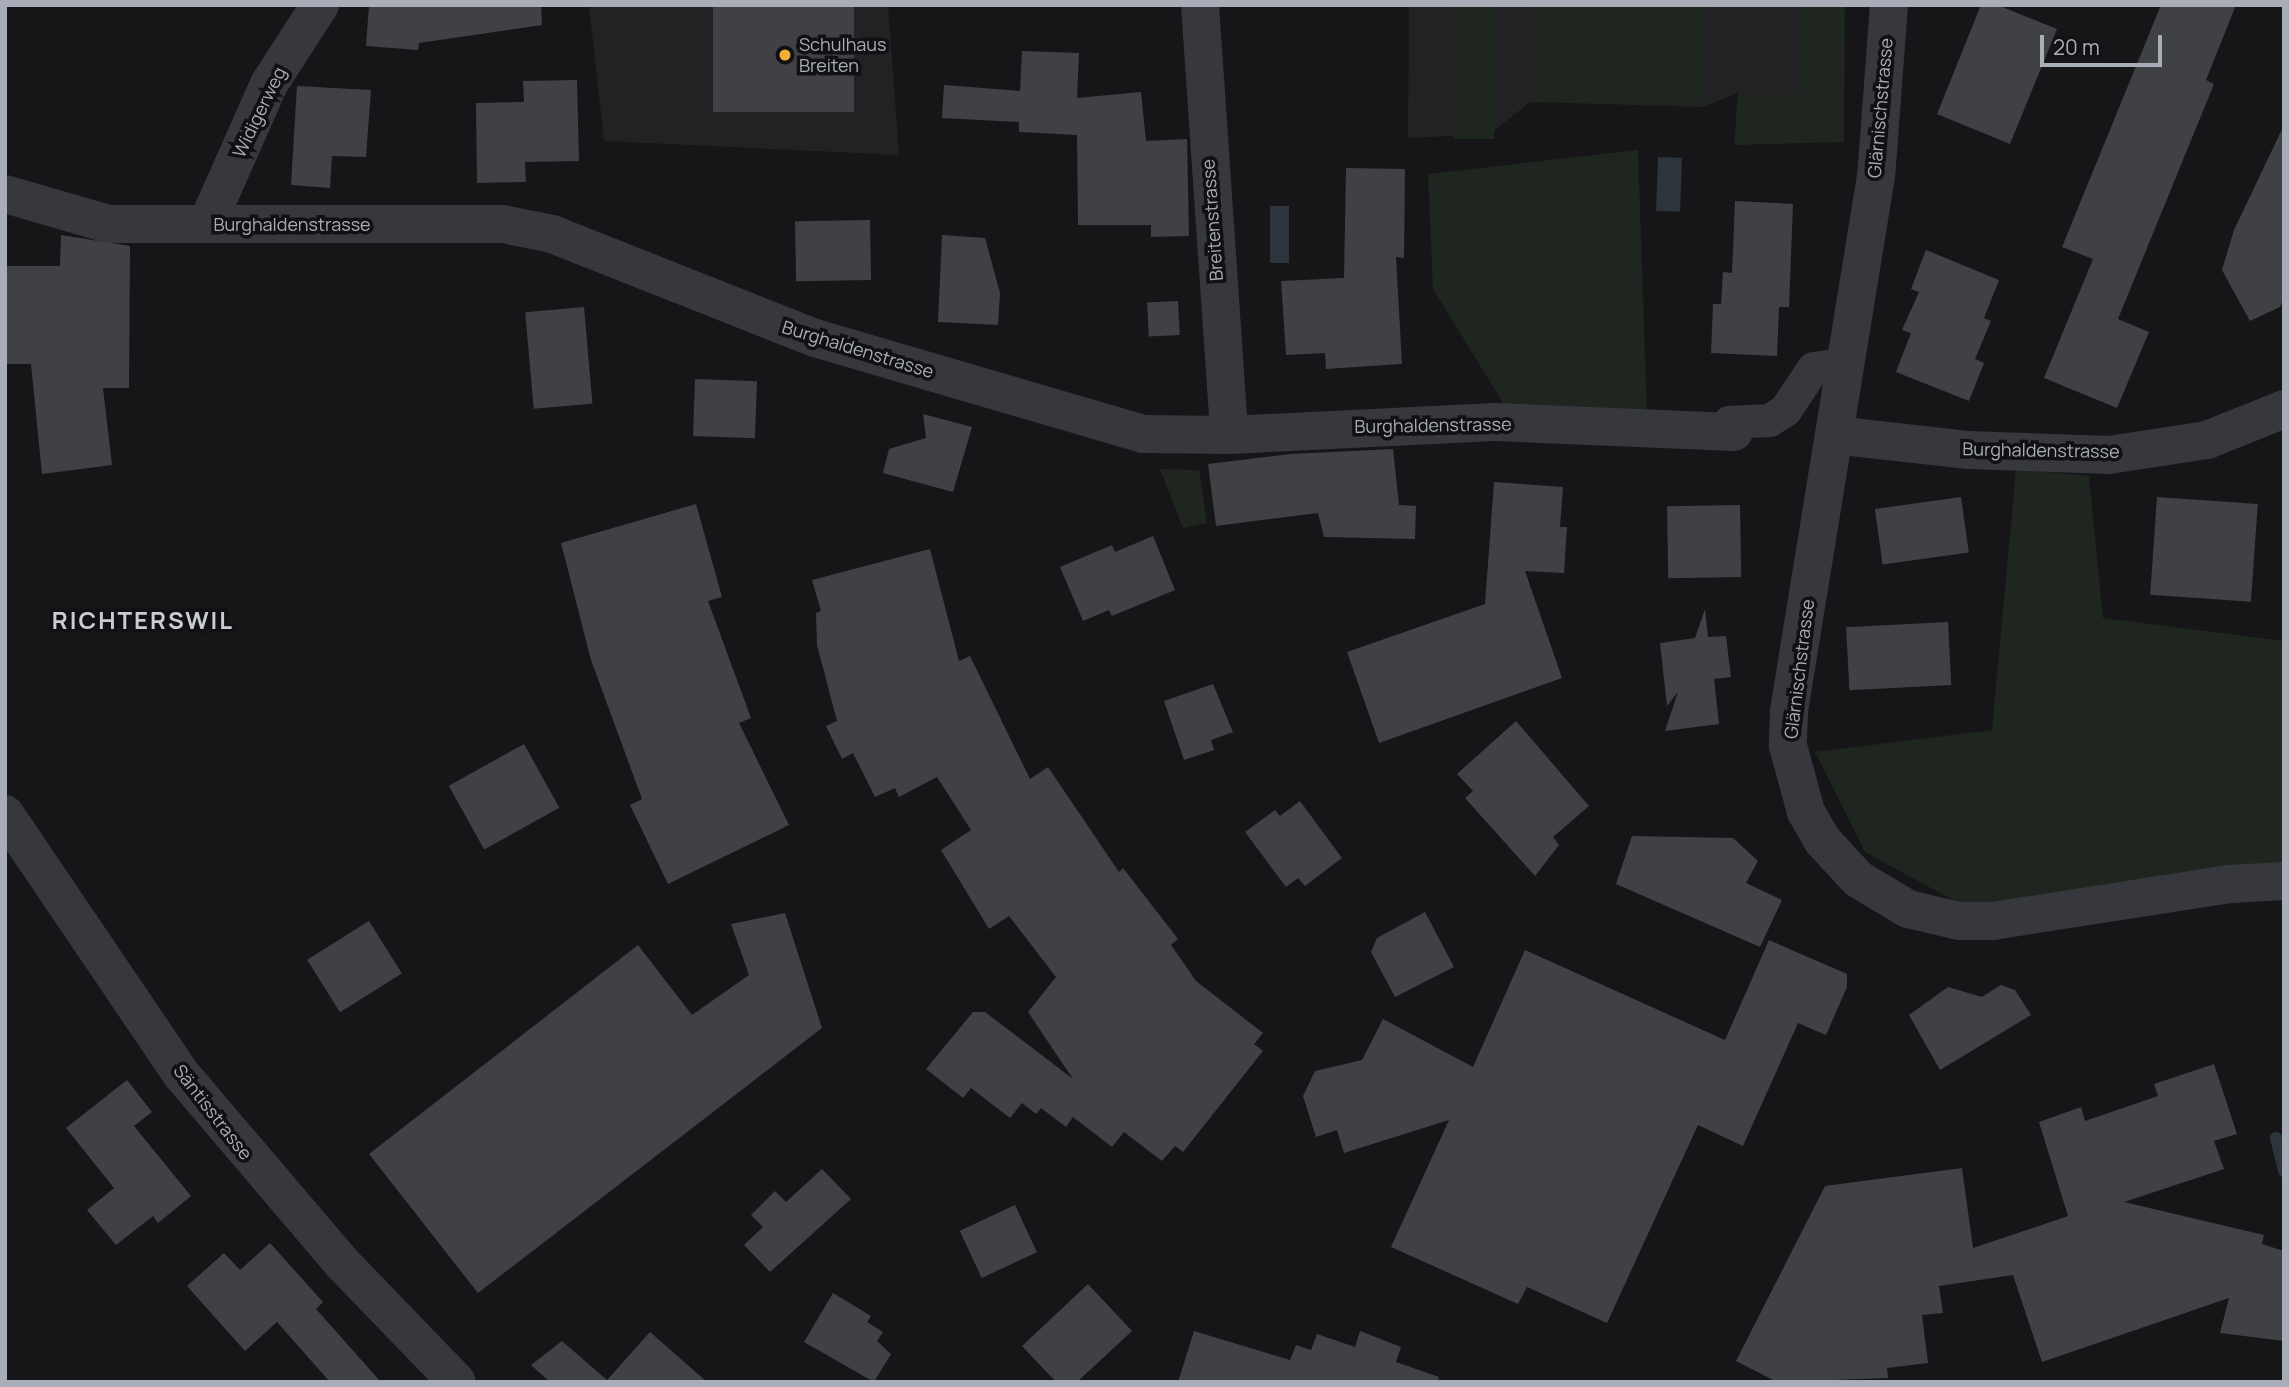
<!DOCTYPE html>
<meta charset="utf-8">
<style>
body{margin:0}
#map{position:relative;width:2289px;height:1387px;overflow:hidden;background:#161618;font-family:Manrope,sans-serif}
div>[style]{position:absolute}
.built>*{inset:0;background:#222225}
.green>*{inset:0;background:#1e261f;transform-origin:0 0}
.water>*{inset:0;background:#2c353c;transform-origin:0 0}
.stream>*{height:12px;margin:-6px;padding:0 6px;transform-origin:6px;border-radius:6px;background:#2c353c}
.building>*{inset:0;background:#404145;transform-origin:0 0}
.pedestrian>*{height:33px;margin:-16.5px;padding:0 16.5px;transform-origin:16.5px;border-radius:16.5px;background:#37383d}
.minor>*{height:38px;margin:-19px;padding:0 19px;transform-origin:19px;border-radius:19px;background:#37383d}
.dots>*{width:19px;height:19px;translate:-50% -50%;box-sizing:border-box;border:4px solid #111113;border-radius:50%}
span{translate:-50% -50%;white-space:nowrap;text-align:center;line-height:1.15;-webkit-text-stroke:7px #111113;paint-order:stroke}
.poi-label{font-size:18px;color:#a8adb8}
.left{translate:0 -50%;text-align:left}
.street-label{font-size:18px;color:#a8adb8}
.district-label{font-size:24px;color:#c9ccd4;font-weight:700;letter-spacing:2px}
.frame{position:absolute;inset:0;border:7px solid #a8adb8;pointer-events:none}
.scale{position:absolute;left:2040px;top:35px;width:122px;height:32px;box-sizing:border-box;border:4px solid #a8adb8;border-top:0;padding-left:9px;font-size:21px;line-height:24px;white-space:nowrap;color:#a8adb8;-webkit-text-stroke:5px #111113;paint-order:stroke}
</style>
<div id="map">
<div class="built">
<div style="clip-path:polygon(589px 5px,888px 5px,899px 155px,604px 141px)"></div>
<div style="clip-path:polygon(1409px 5px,1800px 5px,1797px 95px,1738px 93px,1703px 107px,1530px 102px,1490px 134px,1408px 138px)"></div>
</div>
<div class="green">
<div style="left:1453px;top:5px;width:41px;height:134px"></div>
<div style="left:1533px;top:5px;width:173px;height:97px"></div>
<div style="clip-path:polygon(1800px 5px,1845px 5px,1844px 142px,1734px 145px,1738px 93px,1797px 95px)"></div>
<div style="clip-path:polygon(1638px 150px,1647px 414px,1508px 411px,1433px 289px,1428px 174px)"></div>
<div style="clip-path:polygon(1160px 469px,1199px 470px,1207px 523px,1183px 528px)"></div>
<div style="clip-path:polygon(2016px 469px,2089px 476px,2103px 618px,2284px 641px,2284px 865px,1966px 907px,1865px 852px,1815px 752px,1992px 730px)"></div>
</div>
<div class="water">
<div style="left:1658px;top:157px;width:24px;height:54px;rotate:2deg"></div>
<div style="left:1270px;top:206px;width:19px;height:57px"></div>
</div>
<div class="stream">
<div style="left:2276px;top:1138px;width:34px;rotate:76deg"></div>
</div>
<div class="building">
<div style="clip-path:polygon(369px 5px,541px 5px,542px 25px,419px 43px,418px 50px,366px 46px)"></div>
<div style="left:713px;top:5px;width:141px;height:107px"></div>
<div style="clip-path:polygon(1981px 5px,1997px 5px,2057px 29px,2010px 144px,1937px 114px)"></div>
<div style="clip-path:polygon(2161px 5px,2236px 5px,2206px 80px,2214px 84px,2118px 319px,2149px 332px,2117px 408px,2044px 378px,2093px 259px,2062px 247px)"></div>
<div style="clip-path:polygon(1022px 51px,1079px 53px,1077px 98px,1141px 92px,1146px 141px,1187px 139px,1189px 236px,1151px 237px,1151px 225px,1078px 225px,1077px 135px,1019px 132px,1019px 122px,942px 118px,944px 85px,1020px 91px)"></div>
<div style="clip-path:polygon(577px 80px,579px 161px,525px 162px,526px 182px,477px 183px,476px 103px,524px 102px,523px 81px)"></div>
<div style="clip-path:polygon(297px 86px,371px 90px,366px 157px,332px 156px,330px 188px,291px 185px)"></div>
<div style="clip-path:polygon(2284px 125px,2284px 297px,2280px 307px,2250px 321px,2222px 270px,2234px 230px)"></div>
<div style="clip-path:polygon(1346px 168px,1405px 169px,1404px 258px,1396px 257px,1402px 364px,1326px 369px,1325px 353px,1286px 355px,1281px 281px,1344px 278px)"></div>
<div style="clip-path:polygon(1735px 201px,1793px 204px,1789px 307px,1779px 307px,1777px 356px,1711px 353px,1713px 304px,1721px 304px,1723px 272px,1732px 273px)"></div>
<div style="left:870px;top:220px;width:60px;height:75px;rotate:89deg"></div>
<div style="clip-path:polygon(61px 235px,130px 246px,129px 388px,103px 388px,112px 465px,42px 474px,31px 364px,5px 364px,5px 266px,60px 266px)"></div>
<div style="clip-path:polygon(942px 235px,985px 238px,1000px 293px,998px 325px,938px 322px)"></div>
<div style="clip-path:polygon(1926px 250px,1999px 280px,1984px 318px,1991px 321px,1975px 359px,1984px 363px,1969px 401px,1896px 372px,1911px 333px,1902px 330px,1919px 292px,1911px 289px)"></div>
<div style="left:1178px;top:301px;width:34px;height:31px;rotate:87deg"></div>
<div style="left:584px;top:307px;width:97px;height:59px;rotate:85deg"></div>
<div style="left:695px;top:379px;width:62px;height:57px;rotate:2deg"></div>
<div style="clip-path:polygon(923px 414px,972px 427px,953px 492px,883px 473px,889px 449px,926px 438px)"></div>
<div style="clip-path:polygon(1393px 449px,1399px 505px,1416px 506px,1415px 539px,1324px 537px,1318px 513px,1216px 526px,1208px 464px,1290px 454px)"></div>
<div style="clip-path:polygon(1494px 482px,1563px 487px,1560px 527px,1567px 527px,1564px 573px,1525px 571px,1562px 678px,1379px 743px,1347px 652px,1485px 604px)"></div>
<div style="left:1961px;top:497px;width:56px;height:87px;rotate:82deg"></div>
<div style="left:2157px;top:497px;width:101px;height:98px;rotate:4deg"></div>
<div style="clip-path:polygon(696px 504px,722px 597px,708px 601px,751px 718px,739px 723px,789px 825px,668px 884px,630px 805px,642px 799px,591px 660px,561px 543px)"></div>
<div style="left:1740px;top:505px;width:72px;height:73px;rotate:89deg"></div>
<div style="clip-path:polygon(1153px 536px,1175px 590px,1112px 616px,1109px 610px,1083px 621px,1060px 567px,1112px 545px,1115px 552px)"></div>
<div style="clip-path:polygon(930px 549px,959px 661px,970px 656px,1030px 779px,1048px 767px,1119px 872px,1123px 868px,1178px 939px,1171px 945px,1196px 981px,1263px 1033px,1254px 1044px,1263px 1051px,1183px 1152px,1175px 1146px,1162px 1161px,1124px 1132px,1112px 1147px,1073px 1117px,1066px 1127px,1041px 1108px,1036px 1114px,1022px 1103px,1010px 1118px,971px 1088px,963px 1098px,926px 1069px,973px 1012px,985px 1012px,1073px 1079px,1028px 1012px,1056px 977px,1009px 916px,989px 929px,941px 850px,971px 830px,937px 777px,899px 797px,895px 788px,875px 797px,853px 753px,842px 759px,826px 726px,837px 721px,817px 645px,816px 613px,821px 611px,812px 580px)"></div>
<div style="clip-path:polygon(1705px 609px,1708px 637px,1726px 636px,1731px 677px,1714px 679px,1719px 724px,1665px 731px,1678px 692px,1667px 706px,1660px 643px,1695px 638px)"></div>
<div style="left:1948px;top:622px;width:63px;height:102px;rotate:87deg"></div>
<div style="clip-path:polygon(1213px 684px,1233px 732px,1211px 740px,1214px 750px,1184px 760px,1164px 701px)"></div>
<div style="clip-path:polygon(1516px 721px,1589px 806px,1553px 837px,1559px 845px,1535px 876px,1465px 798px,1473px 791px,1457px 774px)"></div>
<div style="left:524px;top:744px;width:73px;height:86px;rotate:61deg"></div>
<div style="clip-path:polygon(1300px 801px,1342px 858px,1305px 886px,1298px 878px,1286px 887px,1245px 832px,1275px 810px,1280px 816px)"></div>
<div style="clip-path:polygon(1632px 836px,1733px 838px,1758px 861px,1746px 883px,1782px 900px,1760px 947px,1616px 884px)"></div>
<div style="clip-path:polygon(1425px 912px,1454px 967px,1395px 997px,1371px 952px,1377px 938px)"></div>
<div style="clip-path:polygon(785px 913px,822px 1028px,478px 1293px,369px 1154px,638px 945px,692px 1015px,749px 975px,731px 924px)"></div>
<div style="left:369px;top:921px;width:62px;height:73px;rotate:58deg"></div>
<div style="clip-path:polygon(1769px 940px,1847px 974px,1847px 987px,1826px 1035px,1798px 1023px,1743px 1146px,1698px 1125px,1607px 1323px,1527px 1287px,1518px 1304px,1391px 1247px,1449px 1120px,1344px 1153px,1337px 1130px,1316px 1137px,1303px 1096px,1315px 1071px,1362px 1060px,1383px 1019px,1473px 1067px,1525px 950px,1725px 1040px)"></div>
<div style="clip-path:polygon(2001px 985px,2015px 990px,2031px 1015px,1940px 1070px,1909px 1015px,1948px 987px,1982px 997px)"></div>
<div style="clip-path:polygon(2214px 1064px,2237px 1134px,2214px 1141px,2224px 1169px,2124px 1202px,2264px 1235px,2262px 1244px,2284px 1251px,2284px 1341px,2220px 1333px,2229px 1298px,2042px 1362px,2013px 1275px,1939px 1286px,1943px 1313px,1922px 1315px,1928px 1363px,1887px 1368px,1888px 1378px,1777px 1382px,1736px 1361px,1825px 1186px,1962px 1168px,1973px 1248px,2068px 1216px,2039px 1122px,2081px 1107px,2085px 1121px,2158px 1096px,2154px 1084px)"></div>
<div style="clip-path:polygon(127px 1080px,152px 1112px,134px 1126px,191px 1196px,158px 1223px,153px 1216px,116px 1245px,87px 1210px,114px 1188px,66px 1128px)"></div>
<div style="clip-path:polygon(822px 1169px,851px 1199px,770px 1272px,744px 1245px,763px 1227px,751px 1215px,775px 1191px,786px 1202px)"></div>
<div style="left:1015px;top:1205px;width:52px;height:61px;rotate:65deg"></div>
<div style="clip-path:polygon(270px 1243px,323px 1302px,316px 1309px,381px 1382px,330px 1382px,277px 1322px,245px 1351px,187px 1286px,224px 1253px,240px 1270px)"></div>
<div style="clip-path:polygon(1088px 1284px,1132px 1331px,1077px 1382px,1056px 1382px,1022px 1346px)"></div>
<div style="clip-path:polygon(833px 1293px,871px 1316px,867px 1322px,883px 1332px,877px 1341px,891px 1354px,874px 1382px,804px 1342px)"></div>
<div style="clip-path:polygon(1194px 1331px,1290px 1360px,1296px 1345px,1311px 1350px,1317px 1334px,1355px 1347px,1360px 1331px,1401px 1347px,1396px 1362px,1439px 1377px,1438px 1382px,1178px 1382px)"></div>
<div style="clip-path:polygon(650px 1332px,707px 1382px,550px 1382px,531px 1365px,562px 1341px,607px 1380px)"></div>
</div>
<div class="pedestrian">
<div style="left:1725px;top:432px;width:11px;rotate:-68deg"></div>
<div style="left:1729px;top:422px;width:40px;rotate:-2.9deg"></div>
<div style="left:1769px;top:420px;width:19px;rotate:-32deg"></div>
<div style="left:1785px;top:410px;width:50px;rotate:-56.3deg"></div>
<div style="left:1813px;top:368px;width:34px;rotate:-8deg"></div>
</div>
<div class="minor">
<div style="left:1200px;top:5px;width:431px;rotate:86.1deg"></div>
<div style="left:1889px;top:5px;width:171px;rotate:94.3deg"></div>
<div style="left:1876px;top:176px;width:542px;rotate:99.24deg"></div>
<div style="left:1789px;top:711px;width:35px;rotate:92deg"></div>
<div style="left:1788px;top:746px;width:68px;rotate:74.7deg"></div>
<div style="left:1806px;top:812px;width:32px;rotate:60deg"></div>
<div style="left:1822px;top:840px;width:53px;rotate:47.3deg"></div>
<div style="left:1858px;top:879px;width:58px;rotate:31deg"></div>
<div style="left:1908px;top:909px;width:52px;rotate:13.2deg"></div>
<div style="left:1959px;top:921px;width:34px"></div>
<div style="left:1993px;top:921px;width:240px;rotate:-8.9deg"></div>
<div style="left:2230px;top:884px;width:54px;rotate:-3.2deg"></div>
<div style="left:5px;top:194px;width:107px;rotate:16.2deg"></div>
<div style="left:108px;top:224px;width:395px"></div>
<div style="left:503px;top:224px;width:50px;rotate:11.5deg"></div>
<div style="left:552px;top:234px;width:283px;rotate:21.6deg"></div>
<div style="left:815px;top:338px;width:342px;rotate:16.3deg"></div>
<div style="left:1143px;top:434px;width:86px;rotate:0.7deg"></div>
<div style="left:1229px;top:435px;width:266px;rotate:-2.8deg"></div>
<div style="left:1495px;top:422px;width:239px;rotate:2.4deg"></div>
<div style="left:207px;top:224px;width:153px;rotate:-66.1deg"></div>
<div style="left:269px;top:84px;width:94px;rotate:-57.2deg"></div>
<div style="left:1834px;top:435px;width:134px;rotate:6.4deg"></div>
<div style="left:1967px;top:450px;width:142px;rotate:2deg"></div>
<div style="left:2109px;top:455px;width:99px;rotate:-8.7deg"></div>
<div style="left:2207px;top:440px;width:83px;rotate:-21.9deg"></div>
<div style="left:5px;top:814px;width:315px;rotate:55.9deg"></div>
<div style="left:182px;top:1075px;width:247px;rotate:49.6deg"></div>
<div style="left:342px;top:1263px;width:165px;rotate:46deg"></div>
</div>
<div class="dots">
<div style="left:785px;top:55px;background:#f2b134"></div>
</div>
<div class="poi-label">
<span class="left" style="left:799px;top:55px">Schulhaus<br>Breiten</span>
</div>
<div class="street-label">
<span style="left:1880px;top:108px;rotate:-85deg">Glärnischstrasse</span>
<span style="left:259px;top:112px;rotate:-64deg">Widigerweg</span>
<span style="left:1212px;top:220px;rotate:-94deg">Breitenstrasse</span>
<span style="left:292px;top:224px">Burghaldenstrasse</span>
<span style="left:858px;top:349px;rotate:17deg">Burghaldenstrasse</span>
<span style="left:1433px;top:425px;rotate:-1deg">Burghaldenstrasse</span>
<span style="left:2041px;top:450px;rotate:1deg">Burghaldenstrasse</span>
<span style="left:1799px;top:669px;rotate:-83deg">Glärnischstrasse</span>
<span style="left:213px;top:1112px;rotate:52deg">Säntisstrasse</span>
</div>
<div class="district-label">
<span style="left:143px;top:620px">RICHTERSWIL</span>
</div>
<div class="frame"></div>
<div class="scale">20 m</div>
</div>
